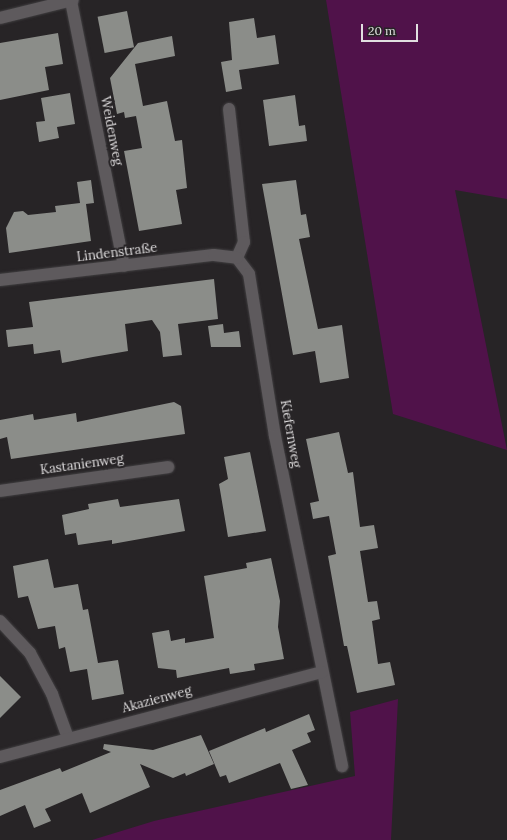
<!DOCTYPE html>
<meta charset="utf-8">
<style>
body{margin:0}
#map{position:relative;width:507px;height:840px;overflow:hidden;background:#272426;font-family:Lora,serif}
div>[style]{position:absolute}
.green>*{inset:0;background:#50124a}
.building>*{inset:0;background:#8b8d89;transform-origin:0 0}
.roads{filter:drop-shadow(0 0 1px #413f41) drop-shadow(0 0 1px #413f41)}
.street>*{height:12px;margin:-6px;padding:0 6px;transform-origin:6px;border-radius:6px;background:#5e5a5d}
span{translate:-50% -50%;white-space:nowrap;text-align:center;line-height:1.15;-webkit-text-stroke:4px #272426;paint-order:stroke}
.street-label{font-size:13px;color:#e1dfe0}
.scale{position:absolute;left:361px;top:24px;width:57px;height:18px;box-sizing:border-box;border:2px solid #e1dfe0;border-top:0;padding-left:5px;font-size:12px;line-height:14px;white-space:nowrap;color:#e1dfe0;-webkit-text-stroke:3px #272426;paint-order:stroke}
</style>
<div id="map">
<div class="green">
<div style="clip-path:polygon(326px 0,507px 0,507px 199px,455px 190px,507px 450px,393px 414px)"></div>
<div style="clip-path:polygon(398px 699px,391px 840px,92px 840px,154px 821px,355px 776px,350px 712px)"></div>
</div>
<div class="building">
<div style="left:127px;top:11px;width:37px;height:30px;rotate:79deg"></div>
<div style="clip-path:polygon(254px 18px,257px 38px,275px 35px,279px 64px,239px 70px,242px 89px,226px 92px,221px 62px,232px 60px,229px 22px)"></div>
<div style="clip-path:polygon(58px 33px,63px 64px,45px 67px,49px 90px,0 100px,0 43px)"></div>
<div style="clip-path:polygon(172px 36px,175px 56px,135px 64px,143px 106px,167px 101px,175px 141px,182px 140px,187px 188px,176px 190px,182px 224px,139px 231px,124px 151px,142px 148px,136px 116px,125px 118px,124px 112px,117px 114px,110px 78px,138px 43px)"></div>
<div style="clip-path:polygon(70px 93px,75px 124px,57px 127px,59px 138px,39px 142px,36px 122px,45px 121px,41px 98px)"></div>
<div style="clip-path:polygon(295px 95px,299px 126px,305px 125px,307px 141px,269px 146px,263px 100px)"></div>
<div style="clip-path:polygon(91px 180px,94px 203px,86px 204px,91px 241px,9px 253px,6px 228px,14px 212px,23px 211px,28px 215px,56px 212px,55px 206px,80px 203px,77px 182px)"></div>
<div style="clip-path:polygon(296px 180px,301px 215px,306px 214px,310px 237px,299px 239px,318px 329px,342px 325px,349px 378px,320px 383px,315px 351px,293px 355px,262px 184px)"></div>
<div style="clip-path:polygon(214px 279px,218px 319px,178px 324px,182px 355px,163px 357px,160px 332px,152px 320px,125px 324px,128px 351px,93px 357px,62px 363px,60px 350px,34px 354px,33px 344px,8px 347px,6px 330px,33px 327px,29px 302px)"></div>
<div style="clip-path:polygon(223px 324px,224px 333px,239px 331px,241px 347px,211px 347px,208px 326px)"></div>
<div style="clip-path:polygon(174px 402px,181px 406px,185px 434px,11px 459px,7px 437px,0 439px,0 420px,33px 414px,34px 420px,76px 413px,77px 422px)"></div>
<div style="clip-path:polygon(339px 432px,348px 473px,353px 472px,360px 527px,374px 525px,378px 548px,360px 551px,368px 602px,377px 601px,380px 619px,372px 621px,378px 664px,390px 662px,395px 685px,357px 693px,347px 646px,344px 646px,328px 556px,336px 554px,329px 516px,313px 519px,310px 503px,319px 501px,306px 439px)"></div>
<div style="clip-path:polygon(250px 452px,266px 531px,228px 537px,219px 484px,228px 479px,224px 457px)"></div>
<div style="clip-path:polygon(118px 499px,120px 507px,179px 499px,185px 531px,112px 544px,112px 540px,78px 545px,76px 533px,65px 535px,62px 515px,89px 509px,88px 504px)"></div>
<div style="clip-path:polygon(271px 558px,280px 601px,278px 627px,284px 659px,254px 664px,255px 670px,230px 674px,229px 668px,177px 678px,176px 670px,158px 668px,152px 633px,169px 630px,171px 641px,185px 638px,185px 643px,214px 638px,204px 576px,247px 568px,246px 563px)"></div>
<div style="clip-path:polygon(48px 559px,54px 588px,78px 584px,83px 610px,88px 609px,98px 663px,118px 660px,124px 694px,92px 700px,87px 669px,70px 672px,65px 647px,59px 649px,55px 626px,38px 629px,28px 596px,18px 598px,13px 566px)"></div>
<div style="clip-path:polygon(0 676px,21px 697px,0 718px)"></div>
<div style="clip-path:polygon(309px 714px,315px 730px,307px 733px,311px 742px,292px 750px,308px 785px,291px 789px,280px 763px,229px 783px,226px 775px,220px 777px,209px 751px,265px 728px,266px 732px)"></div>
<div style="clip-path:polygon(201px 735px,214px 764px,186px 776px,185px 773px,173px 778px,140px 764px,150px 787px,90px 813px,82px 793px,45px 809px,51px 821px,34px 828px,25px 805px,0 816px,0 790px,60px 768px,62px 772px,111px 752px,103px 749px,104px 744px,153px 750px)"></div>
</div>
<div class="roads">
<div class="street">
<div style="left:71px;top:1px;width:270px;rotate:78.7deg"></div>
<div style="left:0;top:18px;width:75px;rotate:-13.9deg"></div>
<div style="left:229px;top:109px;width:134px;rotate:83.6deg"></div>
<div style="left:244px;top:242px;width:17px;rotate:114deg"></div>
<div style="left:237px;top:258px;width:20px;rotate:53deg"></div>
<div style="left:249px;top:274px;width:164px;rotate:80.9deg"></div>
<div style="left:275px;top:436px;width:337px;rotate:78.5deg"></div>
<div style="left:0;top:280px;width:215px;rotate:-6.7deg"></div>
<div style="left:214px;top:255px;width:23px;rotate:7deg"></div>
<div style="left:0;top:491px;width:170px;rotate:-8.1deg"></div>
<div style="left:0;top:621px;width:44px;rotate:46.8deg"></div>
<div style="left:30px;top:653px;width:47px;rotate:61.8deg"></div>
<div style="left:52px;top:694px;width:47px;rotate:70deg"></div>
<div style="left:0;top:757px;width:333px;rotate:-14.8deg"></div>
</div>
</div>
<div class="street-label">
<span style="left:111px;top:131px;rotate:79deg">Weidenweg</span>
<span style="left:117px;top:253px;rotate:-7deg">Lindenstraße</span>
<span style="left:290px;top:434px;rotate:80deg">Kiefernweg</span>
<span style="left:82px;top:465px;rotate:-8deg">Kastanienweg</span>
<span style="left:157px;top:700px;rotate:-15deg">Akazienweg</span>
</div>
<div class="scale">20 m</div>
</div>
